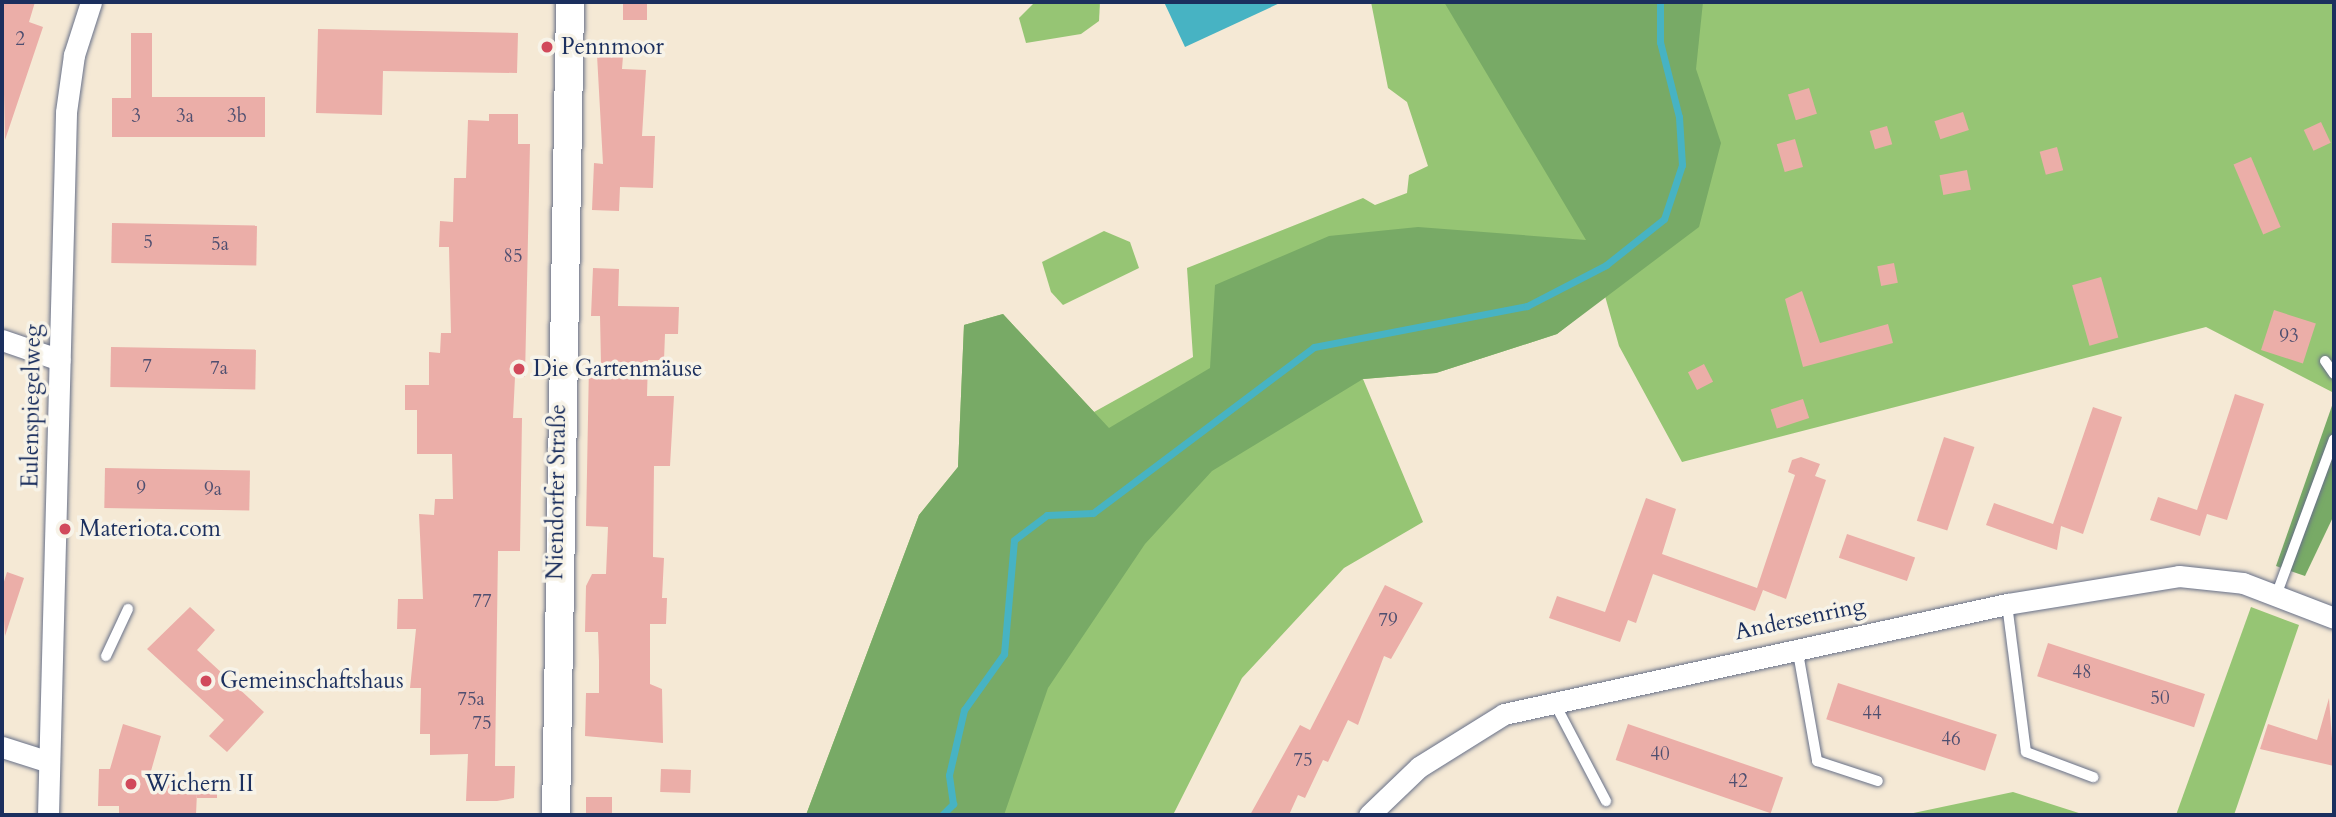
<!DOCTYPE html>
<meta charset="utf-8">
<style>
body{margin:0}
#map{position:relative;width:2336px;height:817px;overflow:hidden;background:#f5e9d5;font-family:Cardo,serif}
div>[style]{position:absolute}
.green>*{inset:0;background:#96c574}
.forest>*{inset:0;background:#78aa66}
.water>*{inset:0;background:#47b3c3}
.stream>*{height:7px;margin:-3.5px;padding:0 3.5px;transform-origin:3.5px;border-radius:3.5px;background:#47b3c3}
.building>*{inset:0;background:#ebaea8;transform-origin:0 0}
.roads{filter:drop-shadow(0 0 2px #677088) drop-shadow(0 0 2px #677088)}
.service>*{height:10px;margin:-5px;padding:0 5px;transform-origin:5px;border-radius:5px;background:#fff}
.minor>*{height:21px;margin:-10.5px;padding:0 10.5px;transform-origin:10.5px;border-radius:10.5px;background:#fff}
.secondary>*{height:28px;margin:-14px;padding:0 14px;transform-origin:14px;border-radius:14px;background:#fff}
.dots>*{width:19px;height:19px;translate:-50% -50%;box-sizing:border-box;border:4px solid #f7f3e8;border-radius:50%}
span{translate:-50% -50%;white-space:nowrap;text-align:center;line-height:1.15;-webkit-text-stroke:7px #f7f3e8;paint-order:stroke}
.number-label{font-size:19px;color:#4f4f70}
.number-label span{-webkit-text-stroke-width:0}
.poi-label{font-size:23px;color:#1b2f5e}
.left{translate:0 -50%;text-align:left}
.street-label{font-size:23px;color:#1b2f5e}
.frame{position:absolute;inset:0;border:4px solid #1b2f5e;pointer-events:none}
</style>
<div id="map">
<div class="green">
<div style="clip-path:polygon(1035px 2px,1100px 2px,1099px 21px,1081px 34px,1026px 43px,1019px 18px)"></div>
<div style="clip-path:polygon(1371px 2px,2334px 2px,2334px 393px,2206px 327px,1682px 462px,1619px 346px,1605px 296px,1557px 334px,1436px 373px,1363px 379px,1423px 522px,1344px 568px,1242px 678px,1173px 815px,806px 815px,919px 515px,958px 467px,964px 325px,1003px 314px,1094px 412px,1193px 357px,1187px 268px,1363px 198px,1375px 205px,1407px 193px,1409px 175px,1428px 166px,1407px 102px,1388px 88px)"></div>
<div style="clip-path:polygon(1104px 231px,1130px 242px,1139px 268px,1063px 305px,1051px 292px,1042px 262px)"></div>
<div style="clip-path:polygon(2251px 607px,2299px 625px,2234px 815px,2176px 815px)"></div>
<div style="clip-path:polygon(2013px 792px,2085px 815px,1904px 815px)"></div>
</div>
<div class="forest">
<div style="clip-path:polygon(1444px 2px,1703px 2px,1696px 69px,1721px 143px,1699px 227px,1557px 334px,1436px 373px,1363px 379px,1212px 471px,1145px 544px,1048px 688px,1004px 815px,806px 815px,919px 515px,958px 467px,964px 325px,1003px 314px,1109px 428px,1210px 368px,1215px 285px,1329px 236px,1418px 227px,1586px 240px)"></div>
<div style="clip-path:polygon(2334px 400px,2334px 515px,2305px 576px,2276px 566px)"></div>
</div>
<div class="water">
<div style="clip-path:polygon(1164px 2px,1282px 2px,1185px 47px)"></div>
</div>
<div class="stream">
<div style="left:942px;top:815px;width:16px;rotate:-45deg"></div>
<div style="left:953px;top:804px;width:29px;rotate:-98deg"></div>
<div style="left:949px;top:775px;width:67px;rotate:-77deg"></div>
<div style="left:964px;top:710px;width:69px;rotate:-54.5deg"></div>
<div style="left:1004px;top:654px;width:114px;rotate:-85deg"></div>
<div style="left:1014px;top:540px;width:41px;rotate:-37.1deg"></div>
<div style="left:1047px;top:515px;width:46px;rotate:-2.5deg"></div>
<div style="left:1093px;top:513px;width:276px;rotate:-36.9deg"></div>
<div style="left:1314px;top:347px;width:217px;rotate:-10.9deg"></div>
<div style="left:1527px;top:306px;width:89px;rotate:-27.4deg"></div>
<div style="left:1606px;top:265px;width:74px;rotate:-38.4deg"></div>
<div style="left:1664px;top:219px;width:57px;rotate:-71.6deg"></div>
<div style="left:1682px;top:165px;width:48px;rotate:-93.6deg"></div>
<div style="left:1679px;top:117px;width:77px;rotate:-104.2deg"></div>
<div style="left:1660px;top:42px;width:40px;rotate:-90deg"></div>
</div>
<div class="building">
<div style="clip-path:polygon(2px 2px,35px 2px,29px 22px,43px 27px,5px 140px)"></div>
<div style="left:623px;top:2px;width:24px;height:18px"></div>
<div style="clip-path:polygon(318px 29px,518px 33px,517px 73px,383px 71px,382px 115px,316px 113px)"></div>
<div style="clip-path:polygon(131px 33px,152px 33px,152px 97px,265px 97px,265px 137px,112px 137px,112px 98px,131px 98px)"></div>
<div style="clip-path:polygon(597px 55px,623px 56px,622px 69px,646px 70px,642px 136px,655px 136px,653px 188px,620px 187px,619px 211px,592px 210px,594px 163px,603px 164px)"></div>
<div style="left:1809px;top:88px;width:27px;height:22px;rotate:73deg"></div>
<div style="left:1963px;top:112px;width:19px;height:30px;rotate:72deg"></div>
<div style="clip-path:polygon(489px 114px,518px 114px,518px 144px,530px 144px,525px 377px,515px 377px,513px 418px,522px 418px,520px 551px,498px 551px,495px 766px,515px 766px,514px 798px,497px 801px,466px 801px,468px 754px,430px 755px,430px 734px,420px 734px,421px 688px,410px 688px,416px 629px,397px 629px,398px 599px,423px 599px,419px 514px,434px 515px,435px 499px,453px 499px,452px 454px,417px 454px,417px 410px,405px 410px,405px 385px,429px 385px,429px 352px,440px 353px,441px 333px,451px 333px,449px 247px,439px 247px,440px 221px,453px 222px,454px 178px,466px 178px,468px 120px,489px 121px)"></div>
<div style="left:2321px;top:122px;width:23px;height:19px;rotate:65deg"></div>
<div style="left:1887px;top:126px;width:19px;height:18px;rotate:74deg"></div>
<div style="left:1795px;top:139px;width:29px;height:19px;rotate:74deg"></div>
<div style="left:2057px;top:147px;width:24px;height:18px;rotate:75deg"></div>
<div style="left:2251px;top:157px;width:76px;height:19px;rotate:67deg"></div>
<div style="left:1967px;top:170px;width:20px;height:28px;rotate:79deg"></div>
<div style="left:112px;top:223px;width:145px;height:40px;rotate:1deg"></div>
<div style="left:1894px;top:263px;width:20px;height:17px;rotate:79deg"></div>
<div style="clip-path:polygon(593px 268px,619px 269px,618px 306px,679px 307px,678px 334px,665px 334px,664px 360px,648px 360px,647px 396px,674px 396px,670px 466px,654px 466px,653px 557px,664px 558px,662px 598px,667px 598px,666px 624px,650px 624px,650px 684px,662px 689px,663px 743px,585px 736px,586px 693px,599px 693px,599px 661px,598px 632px,585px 632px,586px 586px,592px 574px,606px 574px,608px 527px,586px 526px,589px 364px,601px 364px,600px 316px,591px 316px)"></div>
<div style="left:2101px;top:277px;width:63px;height:30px;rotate:74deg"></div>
<div style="clip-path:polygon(1802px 291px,1820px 343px,1888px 324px,1893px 343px,1803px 367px,1785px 299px)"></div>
<div style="left:2274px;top:310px;width:44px;height:42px;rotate:18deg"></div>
<div style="left:111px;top:347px;width:145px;height:40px;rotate:1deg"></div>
<div style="left:1704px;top:364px;width:20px;height:18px;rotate:63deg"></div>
<div style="clip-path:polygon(2235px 394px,2264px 404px,2227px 520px,2207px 514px,2200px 536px,2150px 520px,2158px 497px,2197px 510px)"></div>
<div style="left:1803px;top:399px;width:20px;height:34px;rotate:72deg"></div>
<div style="clip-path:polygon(2093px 407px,2122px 417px,2083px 534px,2061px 526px,2057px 550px,1986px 525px,1994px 503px,2053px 524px)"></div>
<div style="left:1944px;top:437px;width:32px;height:88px;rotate:18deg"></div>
<div style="clip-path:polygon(1801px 457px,1820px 464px,1815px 476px,1826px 480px,1786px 599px,1763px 590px,1755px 611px,1653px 574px,1636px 623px,1628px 620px,1620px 642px,1549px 618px,1557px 596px,1605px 612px,1646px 498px,1676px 509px,1662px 554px,1757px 588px,1795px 475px,1788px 472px,1792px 460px)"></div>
<div style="left:105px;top:468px;width:145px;height:40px;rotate:1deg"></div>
<div style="left:1847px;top:534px;width:72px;height:25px;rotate:19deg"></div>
<div style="clip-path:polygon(7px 572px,24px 578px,5px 636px,2px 588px)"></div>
<div style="clip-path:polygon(1385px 585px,1423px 603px,1391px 659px,1384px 656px,1358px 725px,1348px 720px,1328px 762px,1323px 760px,1305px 798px,1298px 795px,1289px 815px,1250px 815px,1300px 725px,1310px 730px)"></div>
<div style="clip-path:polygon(190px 607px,215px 630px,197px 650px,264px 712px,227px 752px,209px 736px,224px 720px,147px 649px)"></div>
<div style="left:2048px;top:643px;width:165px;height:35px;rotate:18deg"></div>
<div style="left:1838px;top:683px;width:167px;height:38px;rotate:18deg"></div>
<div style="clip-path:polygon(2329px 698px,2334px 766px,2260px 749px,2268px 724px,2317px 740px)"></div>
<div style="clip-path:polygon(123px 724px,161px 736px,147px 785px,217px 780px,217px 798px,197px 798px,197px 792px,196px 815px,119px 815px,119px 806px,98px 806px,99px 769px,110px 769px)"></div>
<div style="left:1628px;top:724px;width:164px;height:38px;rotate:19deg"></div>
<div style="left:661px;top:769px;width:30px;height:23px;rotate:2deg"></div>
<div style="left:586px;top:797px;width:26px;height:18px"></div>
</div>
<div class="roads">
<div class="service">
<div style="left:2325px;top:361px;width:16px;rotate:55deg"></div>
<div style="left:2277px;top:593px;width:164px;rotate:-69.7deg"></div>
<div style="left:2007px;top:604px;width:149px;rotate:82.7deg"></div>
<div style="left:2026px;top:752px;width:72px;rotate:20.5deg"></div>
<div style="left:1797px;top:647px;width:116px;rotate:80deg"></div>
<div style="left:1817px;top:761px;width:64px;rotate:18.2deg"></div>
<div style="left:106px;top:656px;width:52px;rotate:-64.9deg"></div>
<div style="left:1554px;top:702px;width:112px;rotate:62.3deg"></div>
</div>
<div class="minor">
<div style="left:2px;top:340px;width:61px;rotate:19deg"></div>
<div style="left:2px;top:747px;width:49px;rotate:17.7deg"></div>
<div style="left:48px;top:815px;width:703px;rotate:-88.53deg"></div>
<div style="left:66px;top:112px;width:58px;rotate:-82deg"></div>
<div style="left:74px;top:55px;width:56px;rotate:-72.2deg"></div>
<div style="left:1369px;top:815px;width:69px;rotate:-43.8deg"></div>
<div style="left:1419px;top:767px;width:100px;rotate:-31.9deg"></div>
<div style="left:1504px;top:714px;width:515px;rotate:-12.34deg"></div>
<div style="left:2007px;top:604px;width:174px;rotate:-9.2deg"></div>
<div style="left:2179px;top:576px;width:64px;rotate:6.2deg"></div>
<div style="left:2243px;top:583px;width:97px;rotate:21deg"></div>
</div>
<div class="secondary">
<div style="left:556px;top:815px;width:813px;rotate:-89.01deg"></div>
</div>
</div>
<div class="dots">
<div style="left:547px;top:47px;background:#d1495b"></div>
<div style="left:519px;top:369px;background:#d1495b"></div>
<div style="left:65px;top:529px;background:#d1495b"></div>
<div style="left:206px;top:681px;background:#d1495b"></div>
<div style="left:131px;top:784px;background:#d1495b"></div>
</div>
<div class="number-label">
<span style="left:20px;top:40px">2</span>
<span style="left:136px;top:117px">3</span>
<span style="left:185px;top:117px">3a</span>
<span style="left:237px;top:117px">3b</span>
<span style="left:148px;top:243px">5</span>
<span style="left:220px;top:245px">5a</span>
<span style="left:513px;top:257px">85</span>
<span style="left:2289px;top:337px">93</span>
<span style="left:147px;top:367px">7</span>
<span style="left:219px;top:369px">7a</span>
<span style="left:141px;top:489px">9</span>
<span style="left:213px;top:490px">9a</span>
<span style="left:482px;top:602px">77</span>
<span style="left:1388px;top:621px">79</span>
<span style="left:2082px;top:673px">48</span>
<span style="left:2160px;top:699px">50</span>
<span style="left:471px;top:700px">75a</span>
<span style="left:1872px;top:714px">44</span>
<span style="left:482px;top:724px">75</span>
<span style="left:1951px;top:740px">46</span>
<span style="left:1660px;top:755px">40</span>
<span style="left:1303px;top:761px">75</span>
<span style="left:1738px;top:782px">42</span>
</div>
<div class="poi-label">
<span class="left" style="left:561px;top:47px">Pennmoor</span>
<span class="left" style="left:533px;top:369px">Die Gartenmäuse</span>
<span class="left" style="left:79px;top:529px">Materiota.com</span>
<span class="left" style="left:220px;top:681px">Gemeinschaftshaus</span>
<span class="left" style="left:145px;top:784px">Wichern II</span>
</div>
<div class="street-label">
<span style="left:32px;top:406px;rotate:-89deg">Eulenspiegelweg</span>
<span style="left:557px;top:492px;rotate:-89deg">Niendorfer Straße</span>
<span style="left:1800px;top:619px;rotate:-12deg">Andersenring</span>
</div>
<div class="frame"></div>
</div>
